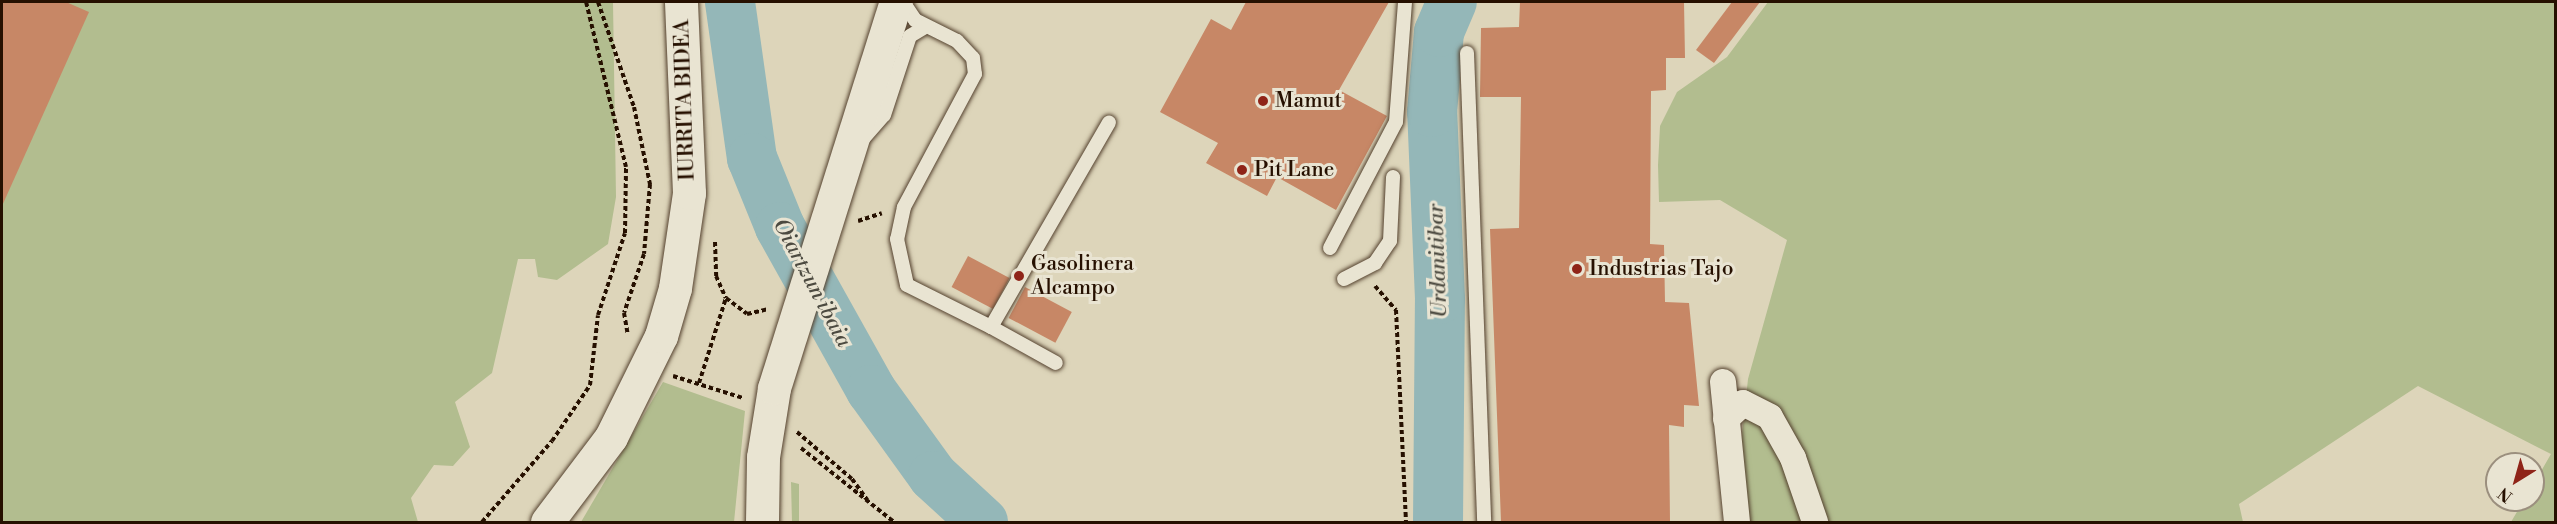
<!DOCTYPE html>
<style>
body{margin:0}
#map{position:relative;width:2557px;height:524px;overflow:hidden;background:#ddd5ba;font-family:"Libre Bodoni",serif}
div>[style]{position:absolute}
.green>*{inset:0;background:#b2bd8f}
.river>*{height:50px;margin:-25px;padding:0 25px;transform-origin:25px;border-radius:25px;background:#94b7b8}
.building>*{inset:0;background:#c78766;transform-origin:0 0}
.path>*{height:4px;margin-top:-2px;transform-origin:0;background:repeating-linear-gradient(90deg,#261000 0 4.5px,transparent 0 7.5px)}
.roads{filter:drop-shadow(0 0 2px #54412e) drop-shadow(0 0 2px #54412e)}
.service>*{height:14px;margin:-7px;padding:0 7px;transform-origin:7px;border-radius:7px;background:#e9e4d2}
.minor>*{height:26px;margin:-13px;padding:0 13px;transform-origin:13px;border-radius:13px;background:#e9e4d2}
.tertiary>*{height:33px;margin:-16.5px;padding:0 16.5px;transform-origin:16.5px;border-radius:16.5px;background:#e9e4d2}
.secondary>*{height:33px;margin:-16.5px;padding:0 16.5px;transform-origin:16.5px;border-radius:16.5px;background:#e9e4d2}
.dots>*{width:16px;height:16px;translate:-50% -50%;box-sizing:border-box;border:3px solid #e9e4d2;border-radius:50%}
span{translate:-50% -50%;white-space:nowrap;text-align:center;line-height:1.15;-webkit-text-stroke:6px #e9e4d2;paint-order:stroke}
.street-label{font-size:21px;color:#261000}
.poi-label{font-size:21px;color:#261000}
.left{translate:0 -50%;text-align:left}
.water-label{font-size:22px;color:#4c4a40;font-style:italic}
.frame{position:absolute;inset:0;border:3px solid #261000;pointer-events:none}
.north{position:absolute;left:2485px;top:452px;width:60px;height:60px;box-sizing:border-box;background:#e9e4d2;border:2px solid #9b8f7e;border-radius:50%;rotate:217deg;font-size:16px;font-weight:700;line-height:24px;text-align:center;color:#261000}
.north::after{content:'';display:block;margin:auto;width:21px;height:27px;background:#8f2418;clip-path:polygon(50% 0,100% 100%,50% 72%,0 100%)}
</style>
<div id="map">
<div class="green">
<div style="clip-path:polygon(2px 2px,613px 2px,616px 197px,608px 244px,557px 280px,538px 277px,535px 259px,518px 259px,492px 373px,455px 402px,470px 447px,453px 466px,434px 465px,411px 498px,418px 522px,2px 522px)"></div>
<div style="clip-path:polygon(1768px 2px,2555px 2px,2555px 522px,2511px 522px,2524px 500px,2533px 500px,2533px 485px,2551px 454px,2418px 386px,2239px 504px,2243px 522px,1749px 522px,1740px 454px,1748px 379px,1787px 240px,1720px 200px,1659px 202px,1658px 165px,1660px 126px,1677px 92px,1727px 57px)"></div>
<div style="clip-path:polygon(663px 382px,745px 411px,734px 522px,581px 522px)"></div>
<div style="clip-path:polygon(791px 482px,799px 484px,799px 522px,792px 522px)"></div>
</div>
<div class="river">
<div style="left:730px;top:2px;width:158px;rotate:82deg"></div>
<div style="left:752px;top:158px;width:74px;rotate:67.9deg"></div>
<div style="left:780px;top:227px;width:187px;rotate:60.8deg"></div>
<div style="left:871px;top:390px;width:106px;rotate:54.2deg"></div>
<div style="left:933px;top:476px;width:68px;rotate:42.6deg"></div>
<div style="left:1438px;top:522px;width:223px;rotate:-89.5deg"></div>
<div style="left:1440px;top:299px;width:187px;rotate:-92.4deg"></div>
<div style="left:1432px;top:112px;width:80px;rotate:-85deg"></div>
<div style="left:1439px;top:32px;width:33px;rotate:-67deg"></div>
</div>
<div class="building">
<div style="clip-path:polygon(2px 2px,66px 2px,89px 12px,2px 206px)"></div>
<div style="clip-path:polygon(1246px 2px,1389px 2px,1339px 90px,1387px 116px,1336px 210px,1277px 177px,1267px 196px,1206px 163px,1218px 143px,1160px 112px,1211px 19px,1231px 30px)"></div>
<div style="clip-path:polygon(1520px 2px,1684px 2px,1685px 58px,1666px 58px,1666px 90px,1651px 91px,1650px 244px,1664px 245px,1665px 302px,1689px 303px,1699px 406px,1684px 405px,1684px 427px,1669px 425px,1670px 522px,1501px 522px,1490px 229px,1519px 228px,1521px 97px,1480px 97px,1481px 28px,1519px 27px)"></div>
<div style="clip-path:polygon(1732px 2px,1760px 2px,1714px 63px,1696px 50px)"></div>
<div style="left:968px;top:256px;width:47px;height:35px;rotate:28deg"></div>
<div style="left:1025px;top:287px;width:53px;height:35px;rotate:28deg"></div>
</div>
<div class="path">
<div style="left:598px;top:2px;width:111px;rotate:71.1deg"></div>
<div style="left:634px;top:107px;width:79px;rotate:78.3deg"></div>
<div style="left:650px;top:184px;width:70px;rotate:94.9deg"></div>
<div style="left:644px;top:254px;width:62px;rotate:108.7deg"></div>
<div style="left:624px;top:313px;width:22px;rotate:80deg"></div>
<div style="left:858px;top:221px;width:25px;rotate:-18deg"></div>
<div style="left:715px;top:242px;width:34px;rotate:88deg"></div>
<div style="left:716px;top:276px;width:24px;rotate:66deg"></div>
<div style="left:726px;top:298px;width:26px;rotate:37deg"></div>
<div style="left:747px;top:314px;width:22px;rotate:-13deg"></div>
<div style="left:1375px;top:286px;width:32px;rotate:49deg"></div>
<div style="left:1396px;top:310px;width:212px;rotate:87.3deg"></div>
<div style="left:673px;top:376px;width:73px;rotate:17.4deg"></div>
<div style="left:699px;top:383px;width:89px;rotate:-72.4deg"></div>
<div style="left:797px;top:432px;width:72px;rotate:40.5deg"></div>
<div style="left:852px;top:479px;width:26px;rotate:54deg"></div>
<div style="left:801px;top:448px;width:119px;rotate:38.5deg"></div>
<div style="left:482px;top:522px;width:107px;rotate:-49.2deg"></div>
<div style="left:552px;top:441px;width:68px;rotate:-55.8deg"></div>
<div style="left:590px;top:385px;width:70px;rotate:-83.5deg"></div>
<div style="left:598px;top:315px;width:86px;rotate:-71.8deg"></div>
<div style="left:625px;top:233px;width:66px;rotate:-89.1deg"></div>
<div style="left:626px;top:167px;width:170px;rotate:-103.6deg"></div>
</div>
<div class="roads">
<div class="service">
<div style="left:903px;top:2px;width:22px;rotate:56deg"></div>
<div style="left:915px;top:20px;width:47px;rotate:26.6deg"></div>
<div style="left:957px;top:41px;width:23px;rotate:47deg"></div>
<div style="left:973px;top:58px;width:16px;rotate:83deg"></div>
<div style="left:975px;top:74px;width:151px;rotate:118.1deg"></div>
<div style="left:904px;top:207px;width:33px;rotate:102deg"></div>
<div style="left:897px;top:239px;width:47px;rotate:77.7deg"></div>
<div style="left:907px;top:285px;width:94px;rotate:26.6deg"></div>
<div style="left:991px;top:327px;width:236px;rotate:-60deg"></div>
<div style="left:1467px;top:53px;width:469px;rotate:87.9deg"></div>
<div style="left:862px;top:140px;width:33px;rotate:-49deg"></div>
<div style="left:884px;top:115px;width:83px;rotate:-71.8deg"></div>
<div style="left:910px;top:36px;width:17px;rotate:-31deg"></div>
<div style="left:1330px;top:248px;width:142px;rotate:-62.4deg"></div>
<div style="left:1396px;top:122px;width:120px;rotate:-85.7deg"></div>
<div style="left:1344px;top:279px;width:35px;rotate:-27deg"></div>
<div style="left:1375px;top:263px;width:27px;rotate:-56deg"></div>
<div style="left:1390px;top:241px;width:64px;rotate:-87.3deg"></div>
<div style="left:991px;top:327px;width:74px;rotate:29deg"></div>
</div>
<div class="minor">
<div style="left:1723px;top:382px;width:141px;rotate:84.3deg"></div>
<div style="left:1726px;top:419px;width:23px;rotate:-43deg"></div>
<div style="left:1743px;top:403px;width:30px;rotate:27deg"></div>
<div style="left:1770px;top:417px;width:47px;rotate:60.7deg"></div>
<div style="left:1793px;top:458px;width:68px;rotate:71deg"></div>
</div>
<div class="tertiary">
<div style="left:547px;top:522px;width:106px;rotate:-53deg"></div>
<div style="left:611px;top:437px;width:113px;rotate:-63.7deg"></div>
<div style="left:661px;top:336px;width:50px;rotate:-73.7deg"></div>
<div style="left:675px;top:288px;width:96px;rotate:-81.6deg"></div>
<div style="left:689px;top:193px;width:191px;rotate:-92.4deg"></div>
</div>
<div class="secondary">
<div style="left:762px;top:522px;width:65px;rotate:-89.1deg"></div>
<div style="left:763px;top:457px;width:70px;rotate:-80.9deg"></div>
<div style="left:774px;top:388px;width:405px;rotate:-72.5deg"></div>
</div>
</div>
<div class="dots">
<div style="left:1263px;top:101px;background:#8f2418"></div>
<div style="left:1242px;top:170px;background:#8f2418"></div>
<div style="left:1577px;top:269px;background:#8f2418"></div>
<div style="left:1019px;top:276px;background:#8f2418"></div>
</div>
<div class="street-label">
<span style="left:685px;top:100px;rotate:-92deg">IURRITA BIDEA</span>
</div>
<div class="poi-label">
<span class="left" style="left:1275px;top:101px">Mamut</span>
<span class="left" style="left:1254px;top:170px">Pit Lane</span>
<span class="left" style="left:1031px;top:276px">Gasolinera<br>Alcampo</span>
<span class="left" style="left:1589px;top:269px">Industrias Tajo</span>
</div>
<div class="water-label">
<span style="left:1438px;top:261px;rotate:-92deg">Urdanitibar</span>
<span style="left:812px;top:283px;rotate:62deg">Oiartzun ibaia</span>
</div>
<div class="frame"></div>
<div class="north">N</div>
</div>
